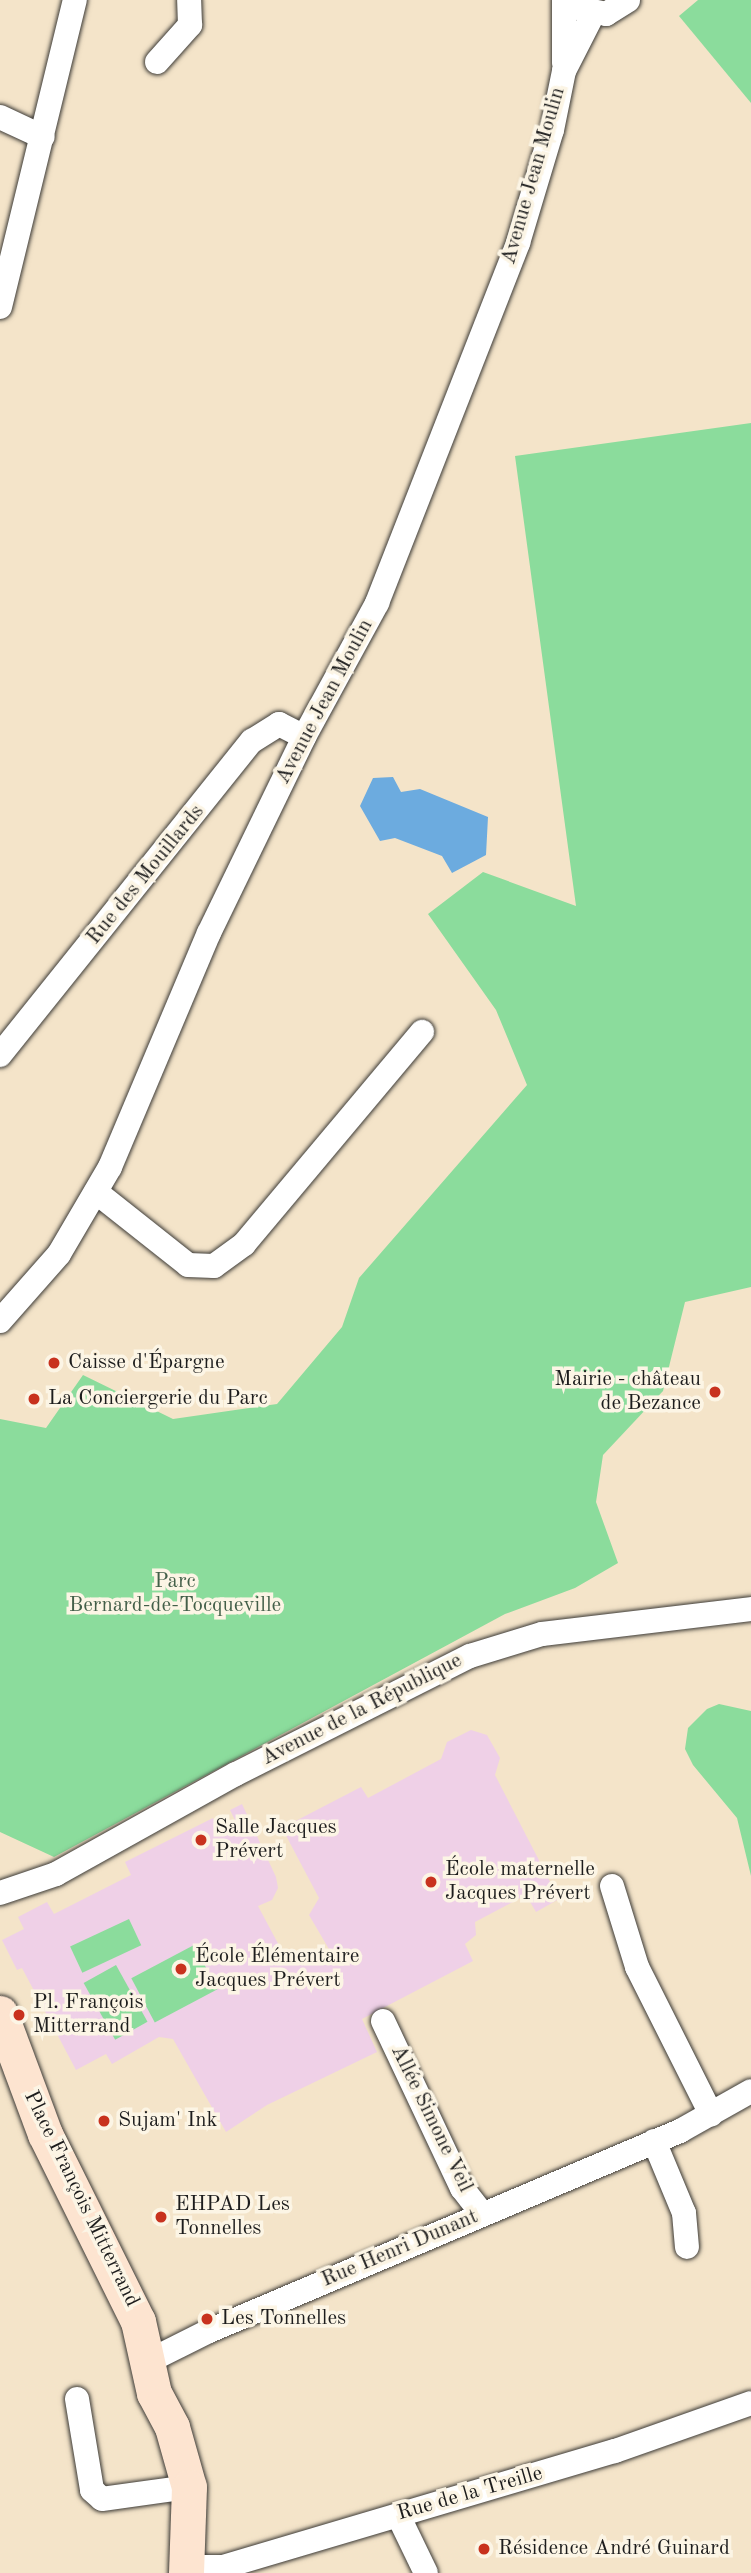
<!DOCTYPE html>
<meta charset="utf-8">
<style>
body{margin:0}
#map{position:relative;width:751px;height:2573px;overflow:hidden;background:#f4e4c9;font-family:"Old Standard TT",serif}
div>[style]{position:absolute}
.built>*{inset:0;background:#efd0e7}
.green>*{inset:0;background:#8bdc9c;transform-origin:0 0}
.water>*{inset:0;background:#6cabdf}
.roads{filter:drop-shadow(0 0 2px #3c3a36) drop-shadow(0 0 2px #3c3a36)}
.minor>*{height:24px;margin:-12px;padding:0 12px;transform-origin:12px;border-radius:12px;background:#fff}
.secondary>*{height:35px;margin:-17.5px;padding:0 17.5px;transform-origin:17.5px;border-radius:17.5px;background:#fde4d0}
.dots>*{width:19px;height:19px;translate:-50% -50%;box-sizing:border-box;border:4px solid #fcf5e5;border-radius:50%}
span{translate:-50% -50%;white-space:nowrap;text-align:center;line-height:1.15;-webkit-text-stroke:7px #fcf5e5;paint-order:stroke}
.street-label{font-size:21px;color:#1c1c1c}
.poi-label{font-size:21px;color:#1c1c1c}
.left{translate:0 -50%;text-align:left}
.right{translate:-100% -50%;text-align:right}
.park-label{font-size:21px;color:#435f49}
</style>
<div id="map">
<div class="built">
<div style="clip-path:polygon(471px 1730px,487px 1735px,500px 1758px,495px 1775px,559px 1899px,536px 1912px,526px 1895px,475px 1922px,476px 1935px,465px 1944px,473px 1961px,362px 2019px,377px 2052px,267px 2105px,226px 2132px,173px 2039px,159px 2037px,112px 2064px,106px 2054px,76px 2070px,22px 1968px,17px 1970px,2px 1940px,24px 1929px,18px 1917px,47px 1902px,54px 1914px,131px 1875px,125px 1862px,213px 1818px,219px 1830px,236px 1822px,230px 1810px,242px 1804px,276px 1877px,278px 1888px,272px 1900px,258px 1906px,282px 1951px,333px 1956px,309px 1915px,319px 1898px,282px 1828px,361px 1787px,368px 1798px,441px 1759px,447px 1742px)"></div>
</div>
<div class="green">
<div style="clip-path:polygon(698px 0,751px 0,751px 103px,679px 16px)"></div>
<div style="clip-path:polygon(751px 423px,751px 1287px,685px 1302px,663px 1391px,603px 1455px,596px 1502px,618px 1563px,575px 1588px,505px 1614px,54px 1857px,0 1832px,0 1419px,46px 1428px,83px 1375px,173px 1419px,277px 1404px,342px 1327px,359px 1278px,527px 1085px,496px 1010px,428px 914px,483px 872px,576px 906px,515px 456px)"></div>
<div style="clip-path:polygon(719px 1704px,751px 1711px,751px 1876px,737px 1818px,693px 1765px,685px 1749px,688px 1728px,707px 1709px)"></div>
<div style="left:129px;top:1919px;width:29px;height:65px;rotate:65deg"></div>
<div style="left:194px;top:1945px;width:50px;height:71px;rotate:62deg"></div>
<div style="left:116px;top:1965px;width:65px;height:37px;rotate:61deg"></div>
</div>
<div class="water">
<div style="clip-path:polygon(393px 777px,401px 792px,420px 789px,488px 817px,486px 855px,452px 873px,442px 856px,395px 838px,380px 841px,360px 806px,373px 778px)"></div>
</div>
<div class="roads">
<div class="minor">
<div style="left:578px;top:8px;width:29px;rotate:12deg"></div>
<div style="left:606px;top:14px;width:26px;rotate:-32deg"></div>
<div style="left:157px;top:62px;width:50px;rotate:-48.3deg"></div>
<div style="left:190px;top:25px;width:25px;rotate:-92deg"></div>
<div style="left:564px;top:63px;width:63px;rotate:-90deg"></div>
<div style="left:0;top:117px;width:47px;rotate:24.9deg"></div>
<div style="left:0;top:307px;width:316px;rotate:-76.3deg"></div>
<div style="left:0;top:1055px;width:403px;rotate:-51.3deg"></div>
<div style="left:252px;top:741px;width:32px;rotate:-32deg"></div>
<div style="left:279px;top:724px;width:28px;rotate:27deg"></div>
<div style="left:96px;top:1192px;width:117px;rotate:38.4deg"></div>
<div style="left:188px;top:1265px;width:26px;rotate:2deg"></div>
<div style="left:214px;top:1266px;width:37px;rotate:-36deg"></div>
<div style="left:244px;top:1244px;width:277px;rotate:-50deg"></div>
<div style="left:0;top:1321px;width:89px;rotate:-48.6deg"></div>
<div style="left:59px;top:1254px;width:101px;rotate:-59.6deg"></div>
<div style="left:110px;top:1167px;width:254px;rotate:-67.1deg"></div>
<div style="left:209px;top:933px;width:218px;rotate:-64.1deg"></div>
<div style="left:304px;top:737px;width:153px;rotate:-61.4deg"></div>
<div style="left:377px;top:603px;width:387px;rotate:-68.6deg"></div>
<div style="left:518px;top:243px;width:118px;rotate:-73.3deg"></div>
<div style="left:552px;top:130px;width:60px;rotate:-78.5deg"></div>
<div style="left:564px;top:71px;width:64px;rotate:-63deg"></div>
<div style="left:612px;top:1886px;width:85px;rotate:72.8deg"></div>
<div style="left:637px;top:1967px;width:165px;rotate:63.3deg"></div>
<div style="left:0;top:1893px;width:59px;rotate:-18.7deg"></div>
<div style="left:56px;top:1874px;width:206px;rotate:-29.1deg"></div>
<div style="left:236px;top:1774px;width:262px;rotate:-26.8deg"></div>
<div style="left:470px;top:1656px;width:75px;rotate:-17deg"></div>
<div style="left:542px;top:1634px;width:210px;rotate:-6.8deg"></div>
<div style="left:383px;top:2021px;width:185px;rotate:64.7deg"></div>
<div style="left:462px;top:2188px;width:33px;rotate:52deg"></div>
<div style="left:654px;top:2141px;width:78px;rotate:67.4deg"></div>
<div style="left:684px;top:2213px;width:34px;rotate:85deg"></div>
<div style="left:147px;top:2362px;width:69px;rotate:-26.6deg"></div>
<div style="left:209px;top:2331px;width:512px;rotate:-23.01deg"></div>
<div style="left:680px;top:2131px;width:81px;rotate:-29.4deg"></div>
<div style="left:77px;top:2399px;width:92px;rotate:80.6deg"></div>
<div style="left:92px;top:2490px;width:13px;rotate:42deg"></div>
<div style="left:102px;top:2499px;width:88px;rotate:-7.9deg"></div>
<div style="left:398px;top:2515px;width:64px;rotate:64.2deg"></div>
<div style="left:186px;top:2567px;width:37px"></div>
<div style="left:223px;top:2567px;width:409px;rotate:-16.5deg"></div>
<div style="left:615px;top:2451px;width:144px;rotate:-19.4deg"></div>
</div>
<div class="secondary">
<div style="left:0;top:2013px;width:129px;rotate:69.6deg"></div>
<div style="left:45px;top:2134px;width:209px;rotate:63.6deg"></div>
<div style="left:138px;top:2321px;width:74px;rotate:77.5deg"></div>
<div style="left:154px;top:2393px;width:38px;rotate:62deg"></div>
<div style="left:172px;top:2427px;width:62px;rotate:74.2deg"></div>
<div style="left:189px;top:2487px;width:86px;rotate:92deg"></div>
</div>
</div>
<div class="dots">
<div style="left:54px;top:1363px;background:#c8321e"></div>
<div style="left:715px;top:1392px;background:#c8321e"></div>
<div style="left:34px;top:1399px;background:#c8321e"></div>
<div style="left:201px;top:1840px;background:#c8321e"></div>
<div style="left:431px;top:1882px;background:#c8321e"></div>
<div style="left:181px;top:1969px;background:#c8321e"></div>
<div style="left:19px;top:2015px;background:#c8321e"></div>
<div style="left:104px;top:2121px;background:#c8321e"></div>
<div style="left:161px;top:2217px;background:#c8321e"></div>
<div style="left:207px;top:2319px;background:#c8321e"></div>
<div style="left:484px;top:2549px;background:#c8321e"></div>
</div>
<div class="street-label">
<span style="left:534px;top:176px;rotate:-74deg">Avenue Jean Moulin</span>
<span style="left:325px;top:702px;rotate:-62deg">Avenue Jean Moulin</span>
<span style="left:146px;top:875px;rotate:-51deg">Rue des Mouillards</span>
<span style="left:362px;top:1710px;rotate:-27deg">Avenue de la République</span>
<span style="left:431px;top:2119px;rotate:64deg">Allée Simone Veil</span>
<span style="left:81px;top:2199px;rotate:64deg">Place François Mitterrand</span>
<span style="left:400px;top:2249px;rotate:-23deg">Rue Henri Dunant</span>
<span style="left:470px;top:2494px;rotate:-16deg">Rue de la Treille</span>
</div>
<div class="poi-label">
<span class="left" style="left:68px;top:1363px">Caisse d'Épargne</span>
<span class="right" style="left:701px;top:1392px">Mairie - château<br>de Bezance</span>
<span class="left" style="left:48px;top:1399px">La Conciergerie du Parc</span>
<span class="left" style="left:215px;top:1840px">Salle Jacques<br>Prévert</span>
<span class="left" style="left:445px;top:1882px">École maternelle<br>Jacques Prévert</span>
<span class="left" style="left:195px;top:1969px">École Élémentaire<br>Jacques Prévert</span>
<span class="left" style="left:33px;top:2015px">Pl. François<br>Mitterrand</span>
<span class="left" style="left:118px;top:2121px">Sujam' Ink</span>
<span class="left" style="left:175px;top:2217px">EHPAD Les<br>Tonnelles</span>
<span class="left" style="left:221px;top:2319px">Les Tonnelles</span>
<span class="left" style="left:498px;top:2549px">Résidence André Guinard</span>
</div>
<div class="park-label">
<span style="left:175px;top:1594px">Parc<br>Bernard-de-Tocqueville</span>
</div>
</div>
